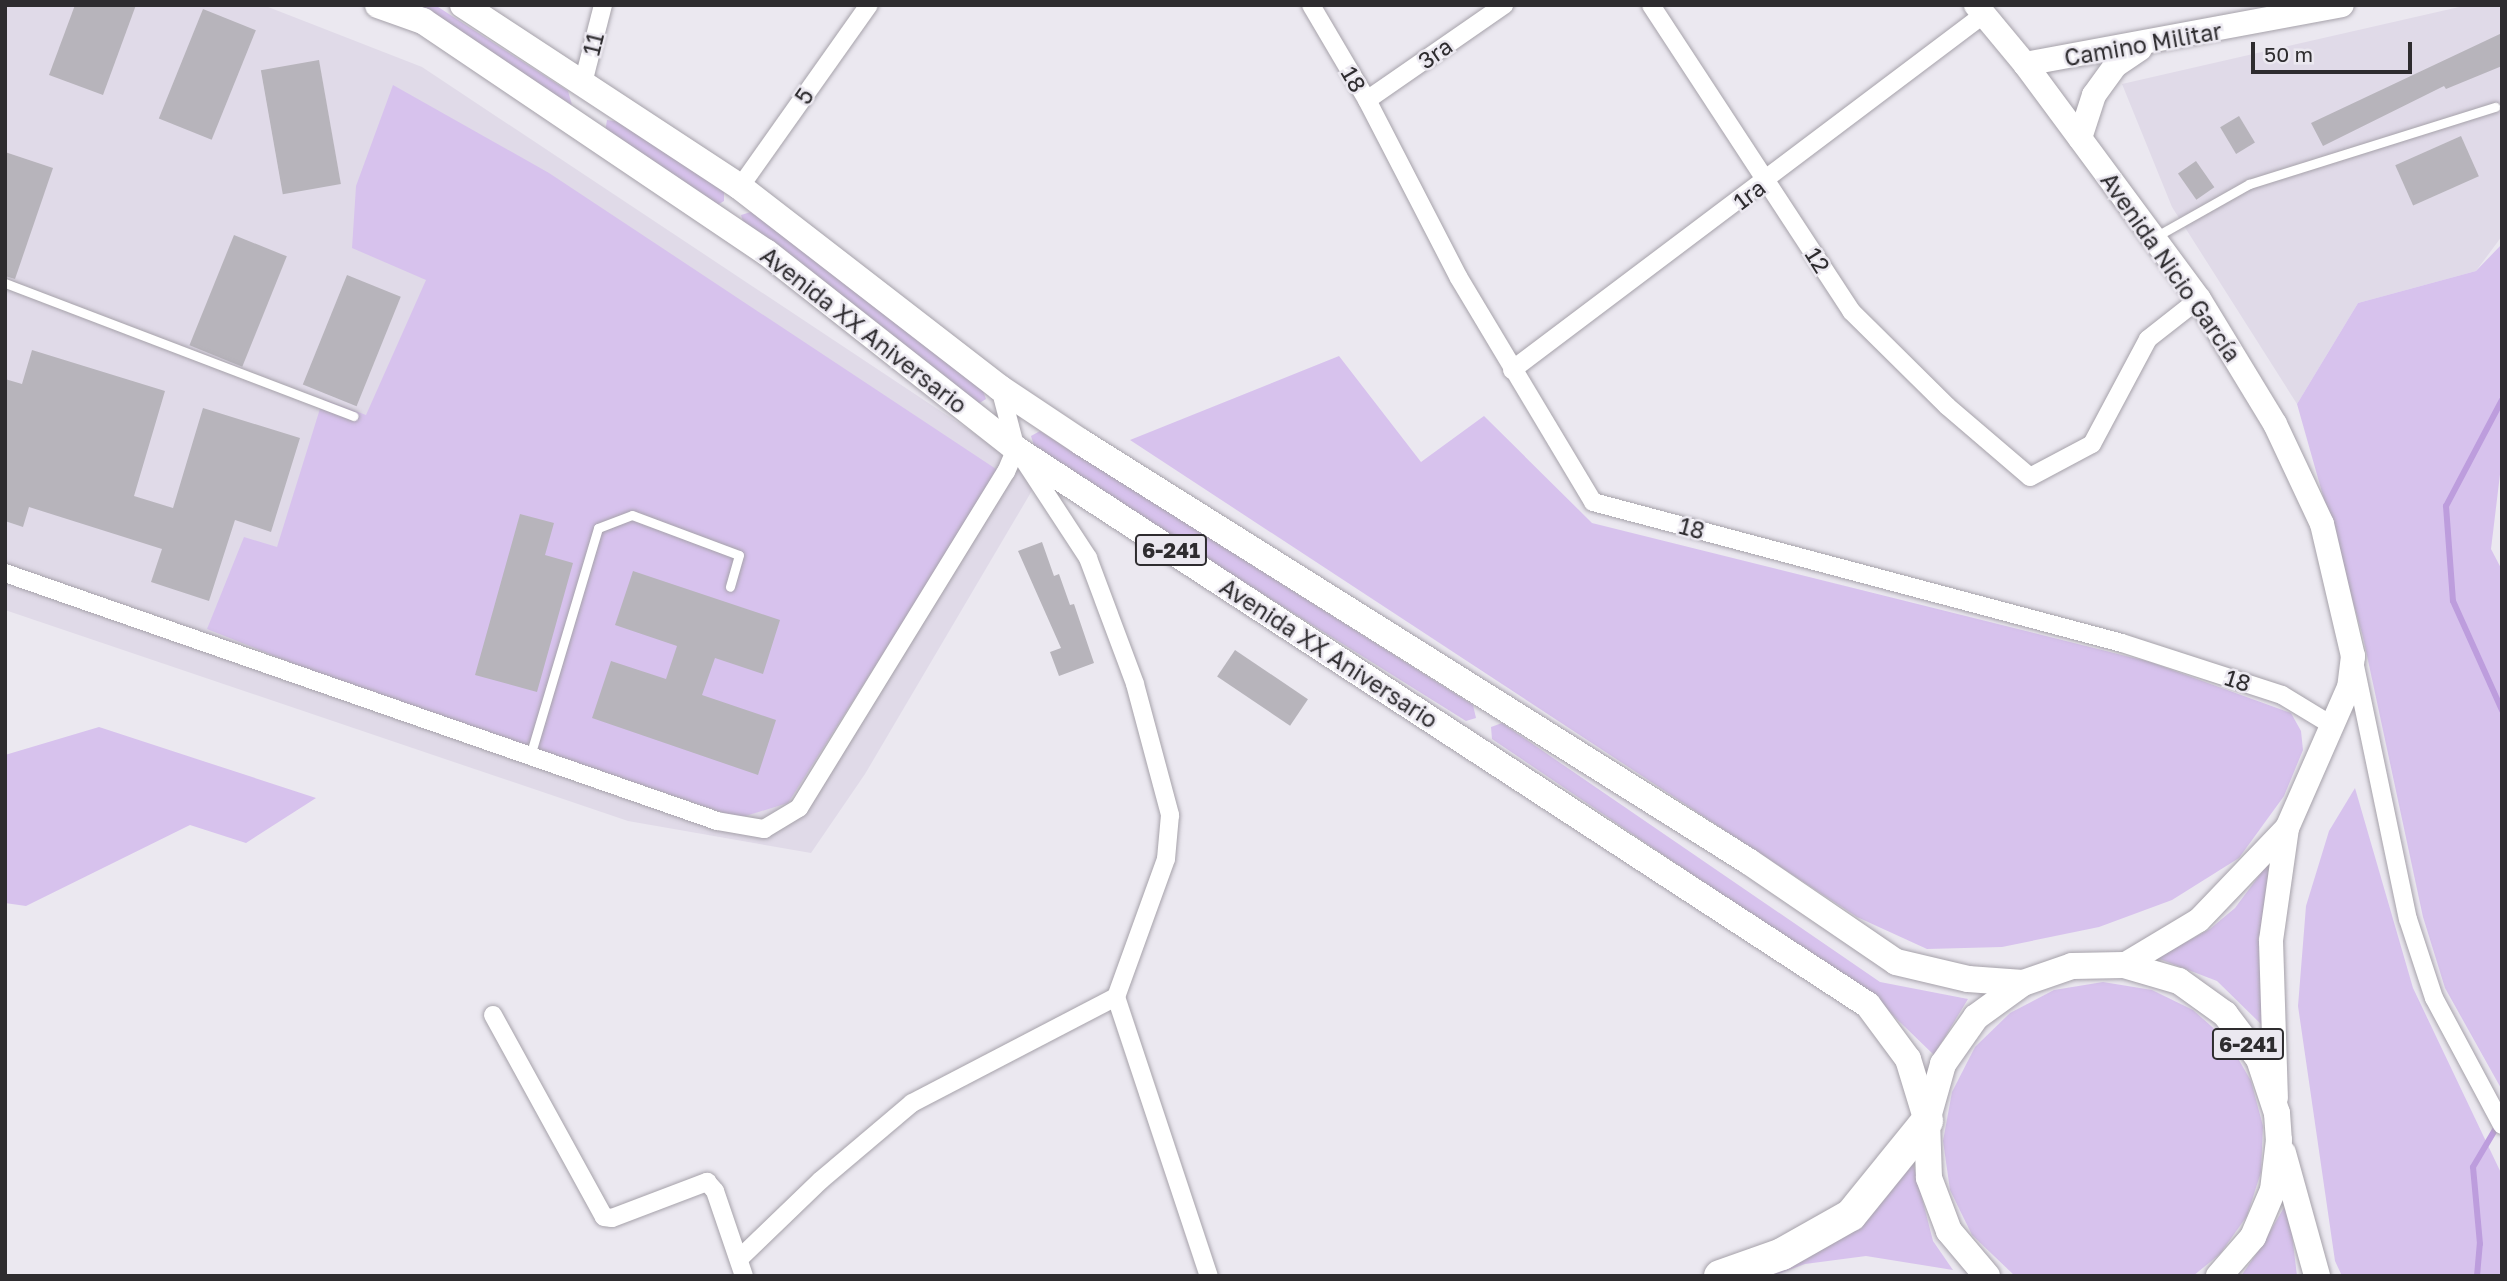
<!DOCTYPE html>
<meta charset="utf-8">
<style>
body{margin:0}
#map{position:relative;width:2507px;height:1281px;overflow:hidden;background:#ebe8f0;font-family:"Golos Text",sans-serif}
div>[style]{position:absolute}
.built>*{inset:0;background:#e0dae8}
.green>*{inset:0;background:#d7c2ed}
.stream>*{height:6px;margin:-3px;padding:0 3px;transform-origin:3px;border-radius:3px;background:#bd9ddd}
.building>*{inset:0;background:#b7b4bb;transform-origin:0 0}
.roads{filter:drop-shadow(0 0 2px #a6a2aa) drop-shadow(0 0 2px #a6a2aa)}
.lane>*{height:9px;margin:-4.5px;padding:0 4.5px;transform-origin:4.5px;border-radius:4.5px;background:#fff}
.street>*{height:18px;margin:-9px;padding:0 9px;transform-origin:9px;border-radius:9px;background:#fff}
.secondary>*{height:24px;margin:-12px;padding:0 12px;transform-origin:12px;border-radius:12px;background:#fff}
.primary>*{height:26px;margin:-13px;padding:0 13px;transform-origin:13px;border-radius:13px;background:#fff}
.highway>*{height:32px;margin:-16px;padding:0 16px;transform-origin:16px;border-radius:16px;background:#fff}
span{translate:-50% -50%;white-space:nowrap;text-align:center;line-height:1.15;-webkit-text-stroke:5px #ebe8f0;paint-order:stroke}
.shield-label span{padding:2px 5px;background:#ebe8f0;border:2px solid;border-radius:5px;-webkit-text-stroke-width:0}
.shield-label{font-size:21px;color:#2e2c2f;font-weight:700}
.street-label{font-size:23px;color:#2e2c2f}
.frame{position:absolute;inset:0;border:7px solid #2e2c2f;pointer-events:none}
.scale{position:absolute;left:2251px;top:42px;width:161px;height:32px;box-sizing:border-box;border:4px solid #2e2c2f;border-top:0;padding-left:9px;font-size:21px;line-height:24px;white-space:nowrap;color:#2e2c2f;-webkit-text-stroke:5px #ebe8f0;paint-order:stroke}
</style>
<div id="map">
<div class="built">
<div style="clip-path:polygon(5px 5px,263px 5px,422px 67px,1040px 477px,865px 774px,811px 853px,628px 821px,5px 610px)"></div>
<div style="clip-path:polygon(2468px 5px,2502px 5px,2502px 236px,2476px 271px,2358px 303px,2297px 404px,2172px 207px,2122px 84px)"></div>
</div>
<div class="green">
<div style="clip-path:polygon(403px 5px,435px 5px,568px 91px,572px 105px)"></div>
<div style="clip-path:polygon(393px 85px,549px 173px,999px 471px,788px 803px,739px 818px,345px 684px,207px 629px,244px 537px,277px 547px,323px 399px,366px 415px,426px 280px,352px 248px,356px 186px)"></div>
<div style="clip-path:polygon(607px 120px,621px 122px,724px 189px,724px 201px,714px 207px,605px 132px)"></div>
<div style="clip-path:polygon(754px 211px,981px 385px,986px 399px,978px 404px,745px 228px,741px 215px)"></div>
<div style="clip-path:polygon(2502px 244px,2502px 458px,2491px 549px,2502px 570px,2502px 1090px,2445px 988px,2423px 917px,2363px 637px,2297px 404px,2358px 303px,2476px 271px)"></div>
<div style="clip-path:polygon(1339px 356px,1421px 462px,1484px 416px,1592px 523px,2150px 662px,2291px 713px,2301px 731px,2303px 750px,2284px 796px,2239px 858px,2172px 900px,2099px 927px,2002px 947px,1927px 949px,1857px 917px,1130px 440px)"></div>
<div style="clip-path:polygon(1040px 431px,1473px 705px,1476px 718px,1466px 721px,1036px 452px,1031px 436px)"></div>
<div style="clip-path:polygon(1502px 723px,1880px 982px,1968px 999px,1934px 1055px,1875px 998px,1492px 739px,1491px 727px)"></div>
<div style="clip-path:polygon(99px 727px,316px 798px,246px 843px,190px 825px,26px 906px,5px 903px,5px 755px)"></div>
<div style="clip-path:polygon(2355px 788px,2413px 988px,2502px 1175px,2502px 1276px,2342px 1276px,2335px 1261px,2298px 1006px,2306px 906px,2329px 831px)"></div>
<div style="clip-path:polygon(2270px 861px,2259px 941px,2263px 1026px,2217px 981px,2157px 958px,2210px 929px,2235px 908px)"></div>
<div style="clip-path:polygon(2103px 982px,2152px 990px,2193px 1010px,2228px 1041px,2251px 1081px,2263px 1126px,2261px 1172px,2247px 1216px,2220px 1254px,2193px 1276px,2015px 1276px,1972px 1235px,1950px 1190px,1943px 1141px,1952px 1092px,1975px 1047px,2010px 1013px,2054px 990px)"></div>
<div style="clip-path:polygon(1912px 1159px,1933px 1241px,1953px 1270px,1866px 1256px,1805px 1264px,1773px 1276px,1748px 1276px)"></div>
<div style="clip-path:polygon(2288px 1201px,2297px 1276px,2241px 1276px,2259px 1250px)"></div>
</div>
<div class="stream">
<div style="left:2502px;top:400px;width:120px;rotate:117.8deg"></div>
<div style="left:2446px;top:506px;width:95px;rotate:85.8deg"></div>
<div style="left:2453px;top:601px;width:120px;rotate:65.8deg"></div>
<div style="left:2477px;top:1276px;width:32px;rotate:-85deg"></div>
<div style="left:2480px;top:1244px;width:77px;rotate:-95.2deg"></div>
<div style="left:2473px;top:1167px;width:51px;rotate:-59.4deg"></div>
</div>
<div class="building">
<div style="clip-path:polygon(75px 5px,136px 5px,103px 95px,49px 75px)"></div>
<div style="left:203px;top:9px;width:57px;height:118px;rotate:22deg"></div>
<div style="clip-path:polygon(2502px 33px,2502px 66px,2446px 89px,2444px 86px,2323px 146px,2311px 123px)"></div>
<div style="left:319px;top:60px;width:126px;height:59px;rotate:80deg"></div>
<div style="left:2239px;top:116px;width:31px;height:22px;rotate:59deg"></div>
<div style="left:2461px;top:136px;width:44px;height:72px;rotate:66deg"></div>
<div style="clip-path:polygon(5px 152px,53px 168px,15px 279px,5px 276px)"></div>
<div style="left:2196px;top:161px;width:32px;height:22px;rotate:55deg"></div>
<div style="left:234px;top:235px;width:57px;height:119px;rotate:22deg"></div>
<div style="left:347px;top:275px;width:58px;height:118px;rotate:22deg"></div>
<div style="clip-path:polygon(32px 350px,165px 391px,134px 496px,173px 508px,203px 408px,300px 438px,271px 532px,235px 520px,209px 601px,151px 582px,162px 549px,29px 507px,23px 527px,5px 521px,5px 379px,22px 384px)"></div>
<div style="clip-path:polygon(520px 514px,554px 523px,545px 555px,573px 563px,537px 692px,475px 675px)"></div>
<div style="clip-path:polygon(1042px 542px,1054px 576px,1059px 574px,1070px 605px,1074px 604px,1094px 663px,1059px 676px,1050px 652px,1061px 648px,1018px 551px)"></div>
<div style="clip-path:polygon(633px 571px,780px 620px,763px 674px,715px 658px,702px 695px,776px 720px,758px 775px,592px 718px,611px 661px,666px 679px,677px 646px,615px 625px)"></div>
<div style="left:1235px;top:650px;width:88px;height:32px;rotate:34deg"></div>
</div>
<div class="roads">
<div class="lane">
<div style="left:2155px;top:237px;width:108px;rotate:-29.4deg"></div>
<div style="left:2249px;top:184px;width:258px;rotate:-17.4deg"></div>
<div style="left:5px;top:283px;width:373px;rotate:20.9deg"></div>
<div style="left:530px;top:756px;width:238px;rotate:-73.4deg"></div>
<div style="left:598px;top:528px;width:36px;rotate:-21deg"></div>
<div style="left:632px;top:515px;width:114px;rotate:20.5deg"></div>
<div style="left:739px;top:555px;width:33px;rotate:106deg"></div>
</div>
<div class="street">
<div style="left:1311px;top:5px;width:110px;rotate:59.5deg"></div>
<div style="left:1367px;top:100px;width:200px;rotate:62.7deg"></div>
<div style="left:1459px;top:278px;width:261px;rotate:59.1deg"></div>
<div style="left:1593px;top:502px;width:547px;rotate:14.92deg"></div>
<div style="left:2122px;top:643px;width:168px;rotate:18deg"></div>
<div style="left:2282px;top:695px;width:60px;rotate:31.3deg"></div>
<div style="left:1651px;top:5px;width:366px;rotate:56.8deg"></div>
<div style="left:1851px;top:311px;width:135px;rotate:44.7deg"></div>
<div style="left:1947px;top:406px;width:109px;rotate:40.5deg"></div>
<div style="left:2030px;top:477px;width:70px;rotate:-28deg"></div>
<div style="left:2092px;top:444px;width:119px;rotate:-61.9deg"></div>
<div style="left:2148px;top:339px;width:65px;rotate:-38.1deg"></div>
<div style="left:583px;top:83px;width:81px;rotate:-75.6deg"></div>
<div style="left:1367px;top:100px;width:167px;rotate:-34.7deg"></div>
<div style="left:740px;top:187px;width:223px;rotate:-54.7deg"></div>
<div style="left:1512px;top:370px;width:590px;rotate:-37.01deg"></div>
<div style="left:1022px;top:457px;width:121px;rotate:56.8deg"></div>
<div style="left:1088px;top:558px;width:134px;rotate:69.5deg"></div>
<div style="left:1135px;top:684px;width:136px;rotate:75deg"></div>
<div style="left:1170px;top:815px;width:44px;rotate:95.2deg"></div>
<div style="left:1166px;top:859px;width:147px;rotate:109.9deg"></div>
<div style="left:1116px;top:997px;width:294px;rotate:71.6deg"></div>
<div style="left:5px;top:573px;width:754px;rotate:19.2deg"></div>
<div style="left:717px;top:821px;width:48px;rotate:9.7deg"></div>
<div style="left:764px;top:829px;width:41px;rotate:-31deg"></div>
<div style="left:799px;top:808px;width:395px;rotate:-58.4deg"></div>
<div style="left:1006px;top:472px;width:25px;rotate:-67deg"></div>
<div style="left:1016px;top:449px;width:63px;rotate:-104.7deg"></div>
<div style="left:2355px;top:666px;width:258px;rotate:78.2deg"></div>
<div style="left:2408px;top:919px;width:83px;rotate:71.8deg"></div>
<div style="left:2434px;top:998px;width:144px;rotate:61.8deg"></div>
<div style="left:493px;top:1015px;width:230px;rotate:61.2deg"></div>
<div style="left:604px;top:1217px;width:8px;rotate:7deg"></div>
<div style="left:612px;top:1218px;width:102px;rotate:-20.8deg"></div>
<div style="left:707px;top:1182px;width:12px;rotate:48deg"></div>
<div style="left:715px;top:1191px;width:90px;rotate:71.2deg"></div>
<div style="left:740px;top:1258px;width:112px;rotate:-43.9deg"></div>
<div style="left:821px;top:1180px;width:119px;rotate:-40.2deg"></div>
<div style="left:912px;top:1103px;width:230px;rotate:-27.5deg"></div>
</div>
<div class="secondary">
<div style="left:1976px;top:5px;width:77px;rotate:50.3deg"></div>
<div style="left:2025px;top:64px;width:292px;rotate:53.5deg"></div>
<div style="left:2199px;top:299px;width:146px;rotate:58.7deg"></div>
<div style="left:2275px;top:424px;width:110px;rotate:64.8deg"></div>
<div style="left:2322px;top:524px;width:136px;rotate:76.8deg"></div>
<div style="left:2353px;top:656px;width:31px;rotate:97deg"></div>
<div style="left:2349px;top:687px;width:154px;rotate:113.7deg"></div>
<div style="left:2287px;top:828px;width:114px;rotate:98.1deg"></div>
<div style="left:2271px;top:941px;width:157px;rotate:88.2deg"></div>
<div style="left:2025px;top:64px;width:322px;rotate:-10.5deg"></div>
<div style="left:2080px;top:138px;width:45px;rotate:-72deg"></div>
<div style="left:2094px;top:95px;width:37px;rotate:-54deg"></div>
<div style="left:2116px;top:65px;width:29px;rotate:-34deg"></div>
<div style="left:2124px;top:965px;width:87px;rotate:-31deg"></div>
<div style="left:2199px;top:920px;width:127px;rotate:-46.3deg"></div>
</div>
<div class="primary">
<div style="left:378px;top:5px;width:48px;rotate:19.6deg"></div>
<div style="left:423px;top:21px;width:414px;rotate:34deg"></div>
<div style="left:766px;top:252px;width:318px;rotate:38.2deg"></div>
<div style="left:1016px;top:449px;width:1017px;rotate:33.13deg"></div>
<div style="left:1868px;top:1005px;width:67px;rotate:53.5deg"></div>
<div style="left:1908px;top:1059px;width:65px;rotate:73deg"></div>
<div style="left:463px;top:5px;width:331px;rotate:33.3deg"></div>
<div style="left:740px;top:187px;width:329px;rotate:37.7deg"></div>
<div style="left:1000px;top:388px;width:97px;rotate:33.7deg"></div>
<div style="left:1081px;top:442px;width:788px;rotate:32.14deg"></div>
<div style="left:1748px;top:861px;width:179px;rotate:34.3deg"></div>
<div style="left:1896px;top:962px;width:74px;rotate:13.3deg"></div>
<div style="left:1968px;top:979px;width:55px;rotate:4.2deg"></div>
<div style="left:2283px;top:1153px;width:128px;rotate:74.5deg"></div>
<div style="left:1987px;top:1276px;width:59px;rotate:-130.2deg"></div>
<div style="left:1949px;top:1231px;width:57px;rotate:-110.7deg"></div>
<div style="left:1929px;top:1178px;width:57px;rotate:-92deg"></div>
<div style="left:1927px;top:1121px;width:59px;rotate:-74.3deg"></div>
<div style="left:1943px;top:1064px;width:57px;rotate:-54.9deg"></div>
<div style="left:1976px;top:1017px;width:58px;rotate:-35.9deg"></div>
<div style="left:2023px;top:983px;width:52px;rotate:-19.1deg"></div>
<div style="left:2072px;top:966px;width:52px;rotate:-1.1deg"></div>
<div style="left:2124px;top:965px;width:57px;rotate:16.2deg"></div>
<div style="left:2179px;top:981px;width:57px;rotate:35.7deg"></div>
<div style="left:2225px;top:1014px;width:56px;rotate:52.9deg"></div>
<div style="left:2259px;top:1059px;width:57px;rotate:71.6deg"></div>
<div style="left:2277px;top:1113px;width:27px;rotate:86deg"></div>
<div style="left:2279px;top:1140px;width:50px;rotate:96.8deg"></div>
<div style="left:2273px;top:1190px;width:51px;rotate:113.1deg"></div>
<div style="left:2253px;top:1237px;width:52px;rotate:131.1deg"></div>
</div>
<div class="highway">
<div style="left:1720px;top:1276px;width:66px;rotate:-19.5deg"></div>
<div style="left:1782px;top:1254px;width:79px;rotate:-29.5deg"></div>
<div style="left:1851px;top:1215px;width:121px;rotate:-51deg"></div>
</div>
</div>
<div class="shield-label">
<span style="left:1171px;top:550px">6-241</span>
<span style="left:2248px;top:1044px">6-241</span>
</div>
<div class="street-label">
<span style="left:593px;top:44px;rotate:-76deg">11</span>
<span style="left:2143px;top:44px;rotate:-10deg">Camino Militar</span>
<span style="left:1435px;top:53px;rotate:-35deg">3ra</span>
<span style="left:1354px;top:79px;rotate:60deg">18</span>
<span style="left:804px;top:96px;rotate:-55deg">5</span>
<span style="left:1749px;top:194px;rotate:-37deg">1ra</span>
<span style="left:1818px;top:260px;rotate:58deg">12</span>
<span style="left:2171px;top:267px;rotate:55deg">Avenida Nicio García</span>
<span style="left:864px;top:330px;rotate:38deg">Avenida XX Aniversario</span>
<span style="left:1692px;top:528px;rotate:15deg">18</span>
<span style="left:1329px;top:653px;rotate:33deg">Avenida XX Aniversario</span>
<span style="left:2238px;top:680px;rotate:18deg">18</span>
</div>
<div class="frame"></div>
<div class="scale">50 m</div>
</div>
